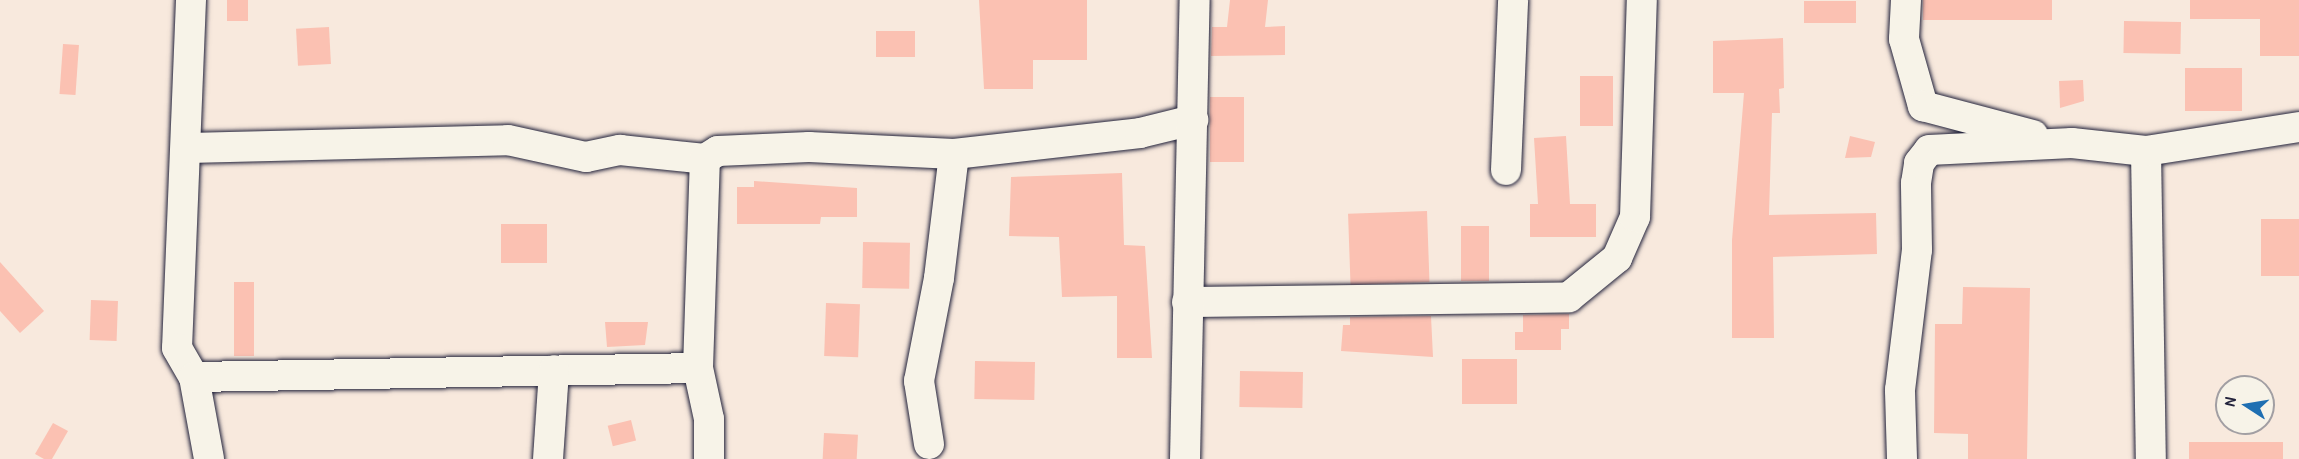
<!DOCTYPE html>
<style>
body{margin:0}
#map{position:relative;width:2299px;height:459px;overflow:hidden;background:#f8e9dd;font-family:"Patrick Hand",sans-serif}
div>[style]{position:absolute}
.building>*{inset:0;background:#fbc1b2;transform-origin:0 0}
.roads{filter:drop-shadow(0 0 2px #22223b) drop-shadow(0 0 2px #22223b)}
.minor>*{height:30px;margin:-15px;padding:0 15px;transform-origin:15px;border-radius:15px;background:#f7f3e8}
span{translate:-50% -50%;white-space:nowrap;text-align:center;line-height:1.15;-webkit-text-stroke:6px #f7f3e8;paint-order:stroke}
.north{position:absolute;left:2215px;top:375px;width:60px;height:60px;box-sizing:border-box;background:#f7f3e8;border:2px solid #a29fa3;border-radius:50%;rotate:282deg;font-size:16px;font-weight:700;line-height:24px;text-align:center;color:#22223b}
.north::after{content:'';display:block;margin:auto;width:21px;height:27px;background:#1f6fb2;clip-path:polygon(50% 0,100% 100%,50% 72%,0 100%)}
</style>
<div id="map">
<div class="building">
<div style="left:227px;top:0;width:21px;height:21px"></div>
<div style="clip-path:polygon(979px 0,1087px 0,1087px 60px,1033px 60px,1033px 89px,984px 89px)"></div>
<div style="clip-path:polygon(1230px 0,1268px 0,1265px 27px,1285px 26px,1285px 55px,1211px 56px,1212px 27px,1227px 27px)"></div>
<div style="left:1923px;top:0;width:129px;height:20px"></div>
<div style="clip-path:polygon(2190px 0,2299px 0,2299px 56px,2260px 56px,2260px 19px,2190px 19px)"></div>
<div style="left:1804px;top:1px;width:52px;height:22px"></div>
<div style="left:2124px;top:21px;width:57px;height:32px;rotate:1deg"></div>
<div style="left:329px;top:27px;width:37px;height:33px;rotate:87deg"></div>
<div style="left:876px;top:31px;width:39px;height:26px"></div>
<div style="clip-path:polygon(1783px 38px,1784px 88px,1779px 89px,1780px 113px,1772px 113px,1769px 215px,1876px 213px,1877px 254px,1773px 257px,1774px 338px,1732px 338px,1732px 240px,1744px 93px,1713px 93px,1713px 41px)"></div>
<div style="left:63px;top:44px;width:16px;height:50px;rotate:4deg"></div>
<div style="left:2185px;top:68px;width:57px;height:43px"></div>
<div style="left:1580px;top:76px;width:33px;height:50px"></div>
<div style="clip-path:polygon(2083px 80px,2084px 101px,2060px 108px,2059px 81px)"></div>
<div style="left:1210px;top:97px;width:34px;height:65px"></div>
<div style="clip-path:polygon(1566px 136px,1570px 204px,1596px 204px,1596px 237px,1530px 237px,1530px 204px,1538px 204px,1534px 138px)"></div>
<div style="clip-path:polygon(1850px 136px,1875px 142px,1871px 157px,1845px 158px)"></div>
<div style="clip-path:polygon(1122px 173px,1124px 245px,1145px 246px,1152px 358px,1117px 358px,1117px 296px,1062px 297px,1059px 237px,1009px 236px,1011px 177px)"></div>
<div style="clip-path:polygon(754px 181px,857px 188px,857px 217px,821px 217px,820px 224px,737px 224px,737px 187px,754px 187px)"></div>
<div style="left:1427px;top:211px;width:71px;height:79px;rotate:88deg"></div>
<div style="left:2261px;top:219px;width:38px;height:57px"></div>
<div style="left:501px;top:224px;width:46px;height:39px"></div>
<div style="left:1461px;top:226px;width:28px;height:55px"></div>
<div style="left:863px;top:242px;width:47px;height:46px;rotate:1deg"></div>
<div style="clip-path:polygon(0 262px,44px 311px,20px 333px,0 311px)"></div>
<div style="left:254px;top:282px;width:74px;height:20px;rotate:90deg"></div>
<div style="clip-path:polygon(1963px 287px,2030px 288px,2027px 459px,1968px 459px,1968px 434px,1934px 433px,1935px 324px,1962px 324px)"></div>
<div style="left:91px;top:300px;width:27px;height:40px;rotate:2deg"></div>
<div style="left:826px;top:303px;width:34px;height:53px;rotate:2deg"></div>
<div style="clip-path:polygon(1569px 314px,1569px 329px,1561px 329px,1561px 350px,1515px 350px,1515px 332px,1523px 332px,1523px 315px)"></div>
<div style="clip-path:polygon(1431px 316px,1433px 357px,1341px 351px,1343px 325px,1350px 325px,1350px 317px)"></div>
<div style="clip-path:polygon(605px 322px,648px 322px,645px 345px,607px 347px)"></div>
<div style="left:1462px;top:359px;width:55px;height:45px"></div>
<div style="left:975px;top:361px;width:60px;height:38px;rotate:1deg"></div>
<div style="left:1240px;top:371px;width:63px;height:36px;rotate:1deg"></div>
<div style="left:631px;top:420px;width:21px;height:24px;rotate:76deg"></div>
<div style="clip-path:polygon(53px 423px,68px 431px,52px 459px,44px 459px,35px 454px)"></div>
<div style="left:824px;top:433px;width:34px;height:26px;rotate:3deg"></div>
<div style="left:2189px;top:442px;width:94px;height:17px"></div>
</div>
<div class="roads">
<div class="minor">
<div style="left:191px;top:0;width:348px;rotate:92.3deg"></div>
<div style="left:177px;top:348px;width:34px;rotate:60deg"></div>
<div style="left:194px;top:377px;width:83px;rotate:79.6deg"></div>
<div style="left:1906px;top:0;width:39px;rotate:93deg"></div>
<div style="left:1904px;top:39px;width:70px;rotate:74.2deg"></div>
<div style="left:1923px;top:106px;width:114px;rotate:14.8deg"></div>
<div style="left:188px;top:148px;width:320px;rotate:-1.4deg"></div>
<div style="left:508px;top:140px;width:80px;rotate:12.3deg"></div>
<div style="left:586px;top:157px;width:35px;rotate:-12deg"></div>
<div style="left:620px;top:150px;width:85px;rotate:6deg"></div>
<div style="left:2146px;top:151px;width:308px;rotate:89.1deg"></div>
<div style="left:1506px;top:170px;width:170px;rotate:-87.6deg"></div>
<div style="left:1187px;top:302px;width:382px;rotate:-0.7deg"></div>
<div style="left:1569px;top:297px;width:62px;rotate:-39.1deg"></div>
<div style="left:1617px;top:258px;width:45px;rotate:-66.3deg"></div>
<div style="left:1635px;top:217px;width:217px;rotate:-88.2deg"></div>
<div style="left:698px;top:368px;width:52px;rotate:77.8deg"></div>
<div style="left:709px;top:419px;width:40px;rotate:90deg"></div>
<div style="left:194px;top:377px;width:504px;rotate:-1.02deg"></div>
<div style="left:698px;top:368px;width:209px;rotate:-88.1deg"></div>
<div style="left:705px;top:159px;width:15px;rotate:-32deg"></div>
<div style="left:718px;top:151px;width:91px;rotate:-2.5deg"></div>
<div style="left:809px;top:147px;width:145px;rotate:2.8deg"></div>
<div style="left:954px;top:154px;width:187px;rotate:-6.4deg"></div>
<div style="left:1140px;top:133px;width:55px;rotate:-13.8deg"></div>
<div style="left:929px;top:444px;width:64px;rotate:-99deg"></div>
<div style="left:919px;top:381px;width:105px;rotate:-79deg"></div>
<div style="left:939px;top:278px;width:125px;rotate:-83.1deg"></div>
<div style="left:548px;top:459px;width:89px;rotate:-86.1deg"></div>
<div style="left:1185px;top:459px;width:459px;rotate:-88.8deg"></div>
<div style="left:1902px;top:459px;width:69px;rotate:-91.7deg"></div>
<div style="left:1900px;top:390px;width:141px;rotate:-83.1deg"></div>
<div style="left:1917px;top:250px;width:67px;rotate:-90.9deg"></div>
<div style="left:1916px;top:183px;width:20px;rotate:-81deg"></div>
<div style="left:1919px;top:163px;width:16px;rotate:-52deg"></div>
<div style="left:1929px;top:150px;width:143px;rotate:-2.8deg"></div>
<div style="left:2072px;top:143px;width:74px;rotate:6.2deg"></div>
<div style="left:2146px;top:151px;width:155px;rotate:-8.9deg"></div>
</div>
</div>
<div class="north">N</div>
</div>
